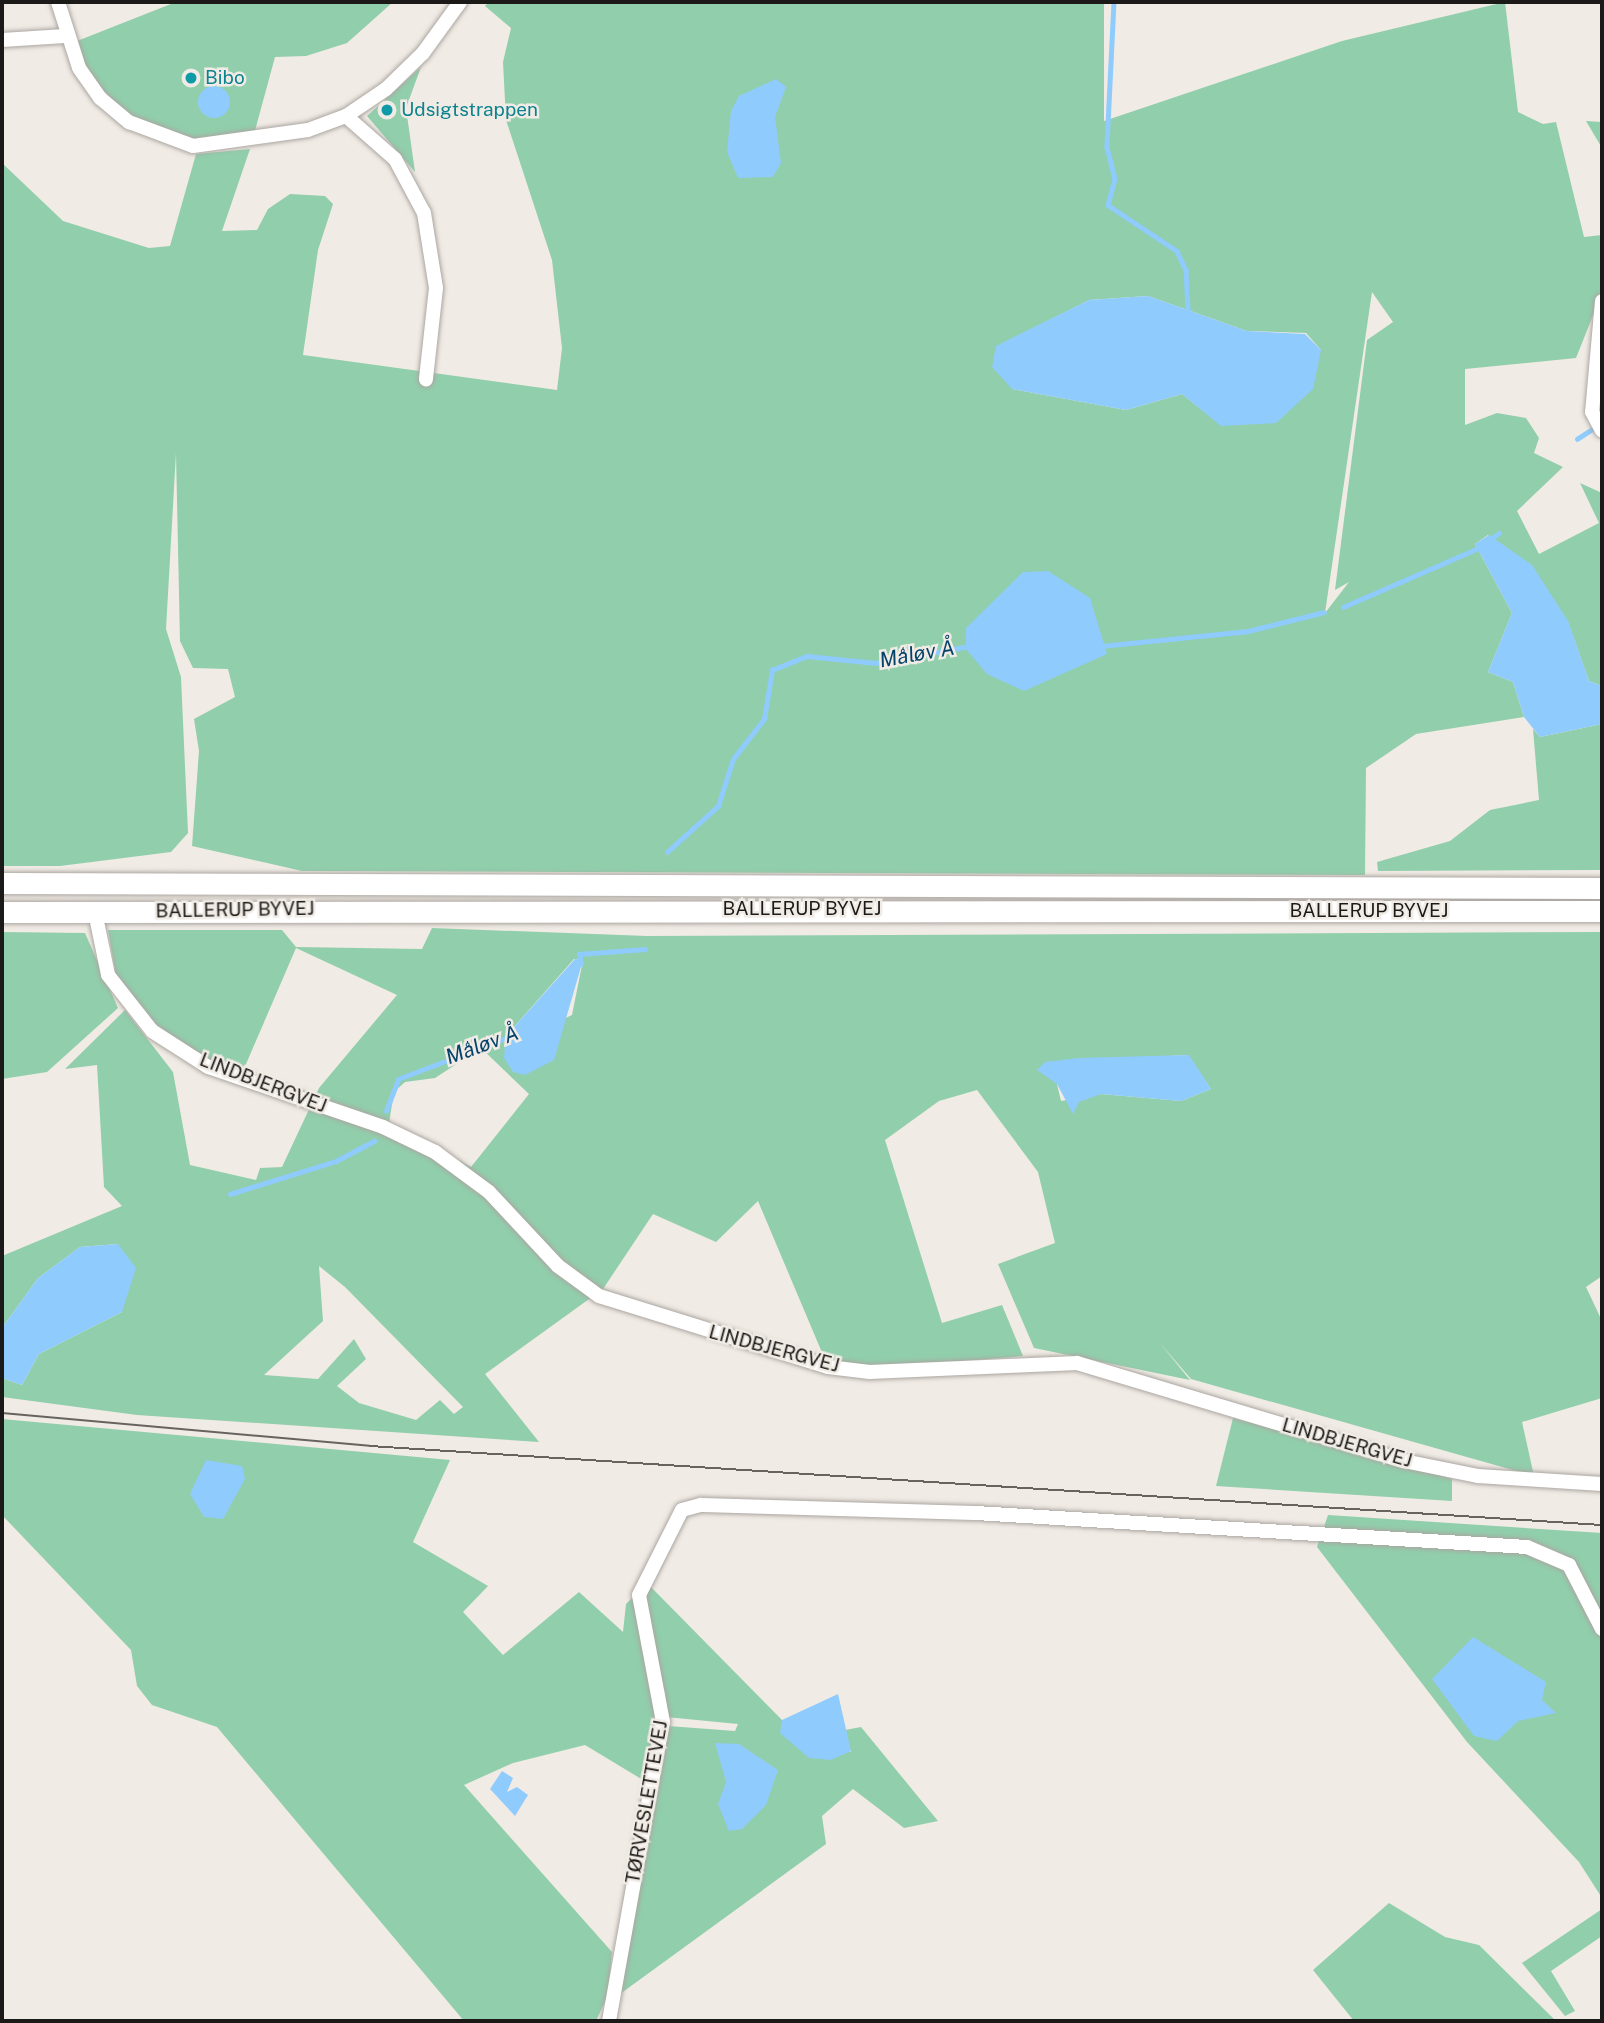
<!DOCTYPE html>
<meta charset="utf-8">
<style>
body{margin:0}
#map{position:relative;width:1604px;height:2023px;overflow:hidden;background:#f1ebe5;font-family:"Public Sans",sans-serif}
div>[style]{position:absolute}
.green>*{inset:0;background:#91ceac}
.water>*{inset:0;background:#8fcbfd}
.round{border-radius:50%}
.stream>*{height:4.5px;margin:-2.25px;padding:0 2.25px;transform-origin:2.25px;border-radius:2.25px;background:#8fcbfd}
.roads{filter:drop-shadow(0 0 2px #aba6a1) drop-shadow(0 0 2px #aba6a1)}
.minor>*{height:14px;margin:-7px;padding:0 7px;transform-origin:7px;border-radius:7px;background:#fff}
.secondary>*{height:21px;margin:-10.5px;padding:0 10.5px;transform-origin:10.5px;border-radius:10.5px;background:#fff}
.tram>*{height:2px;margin:-1px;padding:0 1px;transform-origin:1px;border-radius:1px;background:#676460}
.dots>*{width:19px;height:19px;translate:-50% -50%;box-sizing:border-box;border:4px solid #f1ebe5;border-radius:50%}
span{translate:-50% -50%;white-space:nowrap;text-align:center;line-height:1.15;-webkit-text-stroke:5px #f1ebe5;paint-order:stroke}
.culture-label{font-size:19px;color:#0d838f}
.left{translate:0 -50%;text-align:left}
.street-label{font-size:19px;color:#1c1a18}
.water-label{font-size:21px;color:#04436a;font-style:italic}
.frame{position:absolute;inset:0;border:4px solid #1c1a18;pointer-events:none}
</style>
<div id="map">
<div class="green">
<div style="clip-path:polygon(176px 2px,393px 2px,347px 43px,306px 56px,275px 57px,253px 138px,209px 142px,163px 132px,129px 115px,89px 77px,72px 43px)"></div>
<div style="clip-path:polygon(evenodd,488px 2px,1104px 2px,1104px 121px,1342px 41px,1505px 2px,1518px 112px,1543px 124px,1556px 122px,1584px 237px,1602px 235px,1602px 293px,1576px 358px,1465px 369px,1465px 425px,1497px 413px,1526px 418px,1539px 438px,1534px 453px,1563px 467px,1517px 511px,1539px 554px,1599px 523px,1580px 483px,1602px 493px,1602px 686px,1589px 681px,1568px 622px,1488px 535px,1475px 544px,1512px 613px,1488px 672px,1513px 682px,1524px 717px,1416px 734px,1366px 768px,1365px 875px,302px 871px,192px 846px,199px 751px,194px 719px,235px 697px,228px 669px,193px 668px,180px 641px,176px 453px,166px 629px,181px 677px,188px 833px,171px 852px,60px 866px,2px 866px,2px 163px,63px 221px,149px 248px,170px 246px,196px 154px,250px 149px,222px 231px,257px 230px,268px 209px,290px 194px,325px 196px,333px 204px,318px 250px,303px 355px,557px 390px,562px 348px,552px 260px,506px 120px,503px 62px,511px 28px,485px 6px,488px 2px,1372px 292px,1393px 322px,1367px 340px,1335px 590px,1349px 582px,1325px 613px,1372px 292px,488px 2px,1148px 296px,1247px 331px,1306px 333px,1321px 350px,1222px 426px,1182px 394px,1126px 410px,1012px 389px,996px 347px,1089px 300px,1148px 296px)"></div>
<div style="clip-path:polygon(421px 67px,406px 108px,415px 172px,367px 116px)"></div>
<div style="clip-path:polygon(1586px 121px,1602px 122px,1602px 148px)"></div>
<div style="clip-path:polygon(1602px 724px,1602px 870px,1378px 871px,1377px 862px,1450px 841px,1490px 810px,1539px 800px,1533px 729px,1540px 737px)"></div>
<div style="clip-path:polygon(evenodd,432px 928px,647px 936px,1602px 932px,1602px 1276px,1586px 1287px,1602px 1321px,1602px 1398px,1522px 1422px,1534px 1476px,1191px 1379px,1159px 1342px,1190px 1380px,1034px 1348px,998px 1264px,1055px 1243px,1038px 1172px,977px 1090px,939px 1101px,885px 1140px,942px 1323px,1002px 1305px,1023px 1356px,868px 1369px,826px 1362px,758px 1201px,716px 1242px,653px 1214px,603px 1289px,485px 1374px,539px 1442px,137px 1415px,2px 1397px,2px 1378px,22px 1385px,39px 1354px,122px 1312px,118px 1244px,80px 1247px,38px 1278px,2px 1328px,2px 1256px,122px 1206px,104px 1187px,97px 1065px,65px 1069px,125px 1010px,173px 1072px,190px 1165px,256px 1180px,260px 1168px,282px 1167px,319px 1088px,397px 995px,296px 948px,243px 1071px,208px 1060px,156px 1025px,116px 975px,108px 930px,282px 930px,296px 947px,422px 949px,432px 928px,574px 959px,583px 960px,572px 1015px,506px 1046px,506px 1036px,574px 959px,432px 928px,481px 1048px,529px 1094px,471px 1167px,389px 1123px,394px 1092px,405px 1082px,435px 1078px,481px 1048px,432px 928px,1188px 1055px,1211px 1089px,1181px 1101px,1101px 1094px,1061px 1101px,1057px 1084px,1128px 1058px,1188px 1055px,432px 928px,319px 1266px,345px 1287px,463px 1407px,454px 1414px,440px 1400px,416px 1420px,359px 1403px,337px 1386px,366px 1359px,354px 1339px,318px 1379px,264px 1375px,323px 1321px,319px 1266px)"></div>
<div style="clip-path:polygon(2px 932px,85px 933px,118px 1008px,47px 1072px,2px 1079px)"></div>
<div style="clip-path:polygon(1233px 1418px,1452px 1479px,1452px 1501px,1216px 1486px)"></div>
<div style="clip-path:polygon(2px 1419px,450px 1460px,413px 1542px,488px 1586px,463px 1612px,503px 1655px,579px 1592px,623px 1632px,626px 1604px,647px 1583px,782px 1720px,851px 1752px,845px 1730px,861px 1727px,938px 1821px,904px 1828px,853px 1789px,822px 1816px,826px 1844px,620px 1994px,668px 1726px,735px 1731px,738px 1724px,666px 1717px,665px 1690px,650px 1688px,660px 1722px,643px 1780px,585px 1745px,513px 1763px,464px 1785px,612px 1952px,608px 1995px,596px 2021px,464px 2021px,217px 1727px,152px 1705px,137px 1686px,131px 1650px,2px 1515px)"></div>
<div style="clip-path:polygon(1328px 1515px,1602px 1533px,1602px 1898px,1579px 1862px,1467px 1742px,1317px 1547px)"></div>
<div style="clip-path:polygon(1389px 1903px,1445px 1937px,1479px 1945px,1556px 2021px,1354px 2021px,1313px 1970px)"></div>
<div style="clip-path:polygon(1602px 1909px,1602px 1936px,1551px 1971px,1575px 2011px,1565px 2016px,1522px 1963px)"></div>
</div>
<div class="water">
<div style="clip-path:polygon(776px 79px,786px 87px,775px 117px,781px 163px,773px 177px,738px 178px,727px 152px,731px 111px,739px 96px)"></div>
<div class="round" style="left:198px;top:86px;width:32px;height:32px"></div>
<div style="clip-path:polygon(1148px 296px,1247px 331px,1305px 334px,1321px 350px,1313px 389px,1276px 423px,1221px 426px,1182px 394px,1126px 410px,1012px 389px,992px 367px,996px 346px,1089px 300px)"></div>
<div style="clip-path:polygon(1489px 535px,1532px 565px,1568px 621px,1589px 681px,1602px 686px,1602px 724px,1540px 737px,1524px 717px,1513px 682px,1488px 672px,1512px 613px,1475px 544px)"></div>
<div style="clip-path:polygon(1048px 571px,1090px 598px,1107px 654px,1024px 691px,987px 674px,966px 649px,966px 628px,1023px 572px)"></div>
<div style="clip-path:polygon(575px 959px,583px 960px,554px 1060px,525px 1075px,513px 1072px,504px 1058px,506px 1036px)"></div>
<div style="clip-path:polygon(1189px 1055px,1211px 1089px,1181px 1101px,1101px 1094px,1079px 1102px,1073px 1114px,1057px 1084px,1037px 1070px,1045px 1062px,1079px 1058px)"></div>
<div style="clip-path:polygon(118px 1244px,136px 1268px,122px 1312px,39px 1354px,22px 1385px,2px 1378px,2px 1328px,38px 1278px,80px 1247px)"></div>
<div style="clip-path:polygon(206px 1460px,242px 1466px,245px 1479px,223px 1519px,204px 1517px,190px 1494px)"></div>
<div style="clip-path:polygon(1473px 1637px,1546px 1682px,1542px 1700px,1556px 1713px,1518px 1721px,1497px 1741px,1474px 1736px,1432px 1679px)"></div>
<div style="clip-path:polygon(838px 1694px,851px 1751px,831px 1760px,809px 1758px,780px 1733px,782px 1720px)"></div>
<div style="clip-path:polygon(715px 1743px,739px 1744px,778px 1770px,766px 1805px,742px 1829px,729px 1831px,718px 1804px,726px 1782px)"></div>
<div style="clip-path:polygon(502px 1771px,513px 1778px,507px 1792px,517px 1787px,528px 1795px,515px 1816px,490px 1789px)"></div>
</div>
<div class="stream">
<div style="left:1114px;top:2px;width:145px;rotate:92.8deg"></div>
<div style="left:1107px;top:147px;width:33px;rotate:76deg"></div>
<div style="left:1115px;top:179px;width:27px;rotate:105deg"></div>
<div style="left:1108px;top:205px;width:83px;rotate:33.7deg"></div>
<div style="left:1177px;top:251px;width:21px;rotate:65deg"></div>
<div style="left:1186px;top:270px;width:40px;rotate:87.1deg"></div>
<div style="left:1577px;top:439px;width:17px;rotate:-33deg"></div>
<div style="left:1489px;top:540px;width:12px;rotate:-35deg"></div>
<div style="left:1343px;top:607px;width:153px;rotate:-23.5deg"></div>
<div style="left:1101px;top:646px;width:148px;rotate:-5.8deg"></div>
<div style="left:1248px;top:631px;width:78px;rotate:-14deg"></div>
<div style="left:667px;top:852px;width:69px;rotate:-42deg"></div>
<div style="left:718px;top:806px;width:49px;rotate:-72.3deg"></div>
<div style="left:733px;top:759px;width:51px;rotate:-52.2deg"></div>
<div style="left:764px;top:719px;width:50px;rotate:-80.7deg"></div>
<div style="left:772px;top:670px;width:38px;rotate:-22deg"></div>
<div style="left:807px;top:656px;width:69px;rotate:5.8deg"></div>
<div style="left:876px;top:663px;width:96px;rotate:-10.3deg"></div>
<div style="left:581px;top:964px;width:10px;rotate:-101deg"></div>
<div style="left:579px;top:954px;width:66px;rotate:-4.3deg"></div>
<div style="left:386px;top:1111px;width:34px;rotate:-69deg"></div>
<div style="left:398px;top:1079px;width:121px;rotate:-20.8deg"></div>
<div style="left:230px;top:1194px;width:111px;rotate:-17.3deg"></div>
<div style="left:336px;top:1161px;width:43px;rotate:-27.8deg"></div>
</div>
<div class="roads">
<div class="minor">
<div style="left:58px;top:2px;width:69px;rotate:72.3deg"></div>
<div style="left:79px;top:68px;width:37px;rotate:55deg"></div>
<div style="left:100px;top:98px;width:38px;rotate:40deg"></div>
<div style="left:129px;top:122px;width:68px;rotate:20.6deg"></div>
<div style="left:193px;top:146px;width:116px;rotate:-7.9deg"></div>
<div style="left:308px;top:130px;width:40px;rotate:-20.2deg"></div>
<div style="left:346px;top:116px;width:48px;rotate:-34deg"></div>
<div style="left:386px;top:89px;width:52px;rotate:-44.2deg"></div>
<div style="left:423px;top:53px;width:63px;rotate:-54deg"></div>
<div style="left:2px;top:40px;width:63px;rotate:-3.6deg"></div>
<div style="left:346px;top:116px;width:65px;rotate:41.3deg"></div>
<div style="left:395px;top:159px;width:61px;rotate:61.8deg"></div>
<div style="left:424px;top:213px;width:76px;rotate:80.9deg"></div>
<div style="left:436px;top:288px;width:92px;rotate:96.3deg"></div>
<div style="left:1602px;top:301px;width:111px;rotate:95.1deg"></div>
<div style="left:1592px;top:412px;width:21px;rotate:62deg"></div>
<div style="left:95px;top:912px;width:64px;rotate:78.3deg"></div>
<div style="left:108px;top:975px;width:71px;rotate:51.8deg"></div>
<div style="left:152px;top:1031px;width:67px;rotate:32.7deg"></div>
<div style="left:208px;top:1067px;width:185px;rotate:18.9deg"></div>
<div style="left:383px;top:1127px;width:58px;rotate:25.7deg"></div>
<div style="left:435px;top:1152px;width:67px;rotate:36.5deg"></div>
<div style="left:489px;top:1192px;width:101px;rotate:47deg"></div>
<div style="left:558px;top:1266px;width:51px;rotate:36.2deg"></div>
<div style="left:599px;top:1296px;width:240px;rotate:17.2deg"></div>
<div style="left:828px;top:1367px;width:42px;rotate:6.8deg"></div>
<div style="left:870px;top:1372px;width:207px;rotate:-2.5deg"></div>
<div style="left:1077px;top:1363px;width:341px;rotate:16.7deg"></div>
<div style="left:1404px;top:1461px;width:76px;rotate:11.5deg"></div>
<div style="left:1478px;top:1476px;width:124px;rotate:3.7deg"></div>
<div style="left:609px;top:2021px;width:304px;rotate:-79.8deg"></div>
<div style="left:663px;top:1722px;width:129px;rotate:-100.7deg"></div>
<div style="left:639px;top:1595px;width:95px;rotate:-63.2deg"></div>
<div style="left:682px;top:1510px;width:20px;rotate:-15deg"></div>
<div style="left:701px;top:1505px;width:275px;rotate:1.7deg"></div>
<div style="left:976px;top:1513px;width:552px;rotate:3.53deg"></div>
<div style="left:1527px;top:1547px;width:46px;rotate:23.2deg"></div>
<div style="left:1569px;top:1565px;width:72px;rotate:62.7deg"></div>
</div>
<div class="secondary">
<div style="left:2px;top:883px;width:1600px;rotate:0.18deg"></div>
<div style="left:2px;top:912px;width:1600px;rotate:-0.04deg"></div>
</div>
</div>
<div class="tram">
<div style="left:2px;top:1413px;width:369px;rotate:5.1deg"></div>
<div style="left:370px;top:1446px;width:1235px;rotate:3.67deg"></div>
</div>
<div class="dots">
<div style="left:191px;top:78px;background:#0f9aa8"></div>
<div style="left:387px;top:110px;background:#0f9aa8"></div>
</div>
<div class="culture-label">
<span class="left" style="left:205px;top:78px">Bibo</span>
<span class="left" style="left:401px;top:110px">Udsigtstrappen</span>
</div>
<div class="street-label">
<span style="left:802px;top:909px">BALLERUP BYVEJ</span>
<span style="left:235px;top:910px;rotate:-1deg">BALLERUP BYVEJ</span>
<span style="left:1369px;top:911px">BALLERUP BYVEJ</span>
<span style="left:263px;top:1083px;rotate:21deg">LINDBJERGVEJ</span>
<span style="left:774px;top:1349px;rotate:15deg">LINDBJERGVEJ</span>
<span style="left:1347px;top:1443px;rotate:16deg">LINDBJERGVEJ</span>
<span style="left:647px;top:1802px;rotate:-80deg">TØRVESLETTEVEJ</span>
</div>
<div class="water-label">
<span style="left:917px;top:654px;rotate:-10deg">Måløv Å</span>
<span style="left:482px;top:1045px;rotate:-20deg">Måløv Å</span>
</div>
<div class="frame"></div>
</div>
